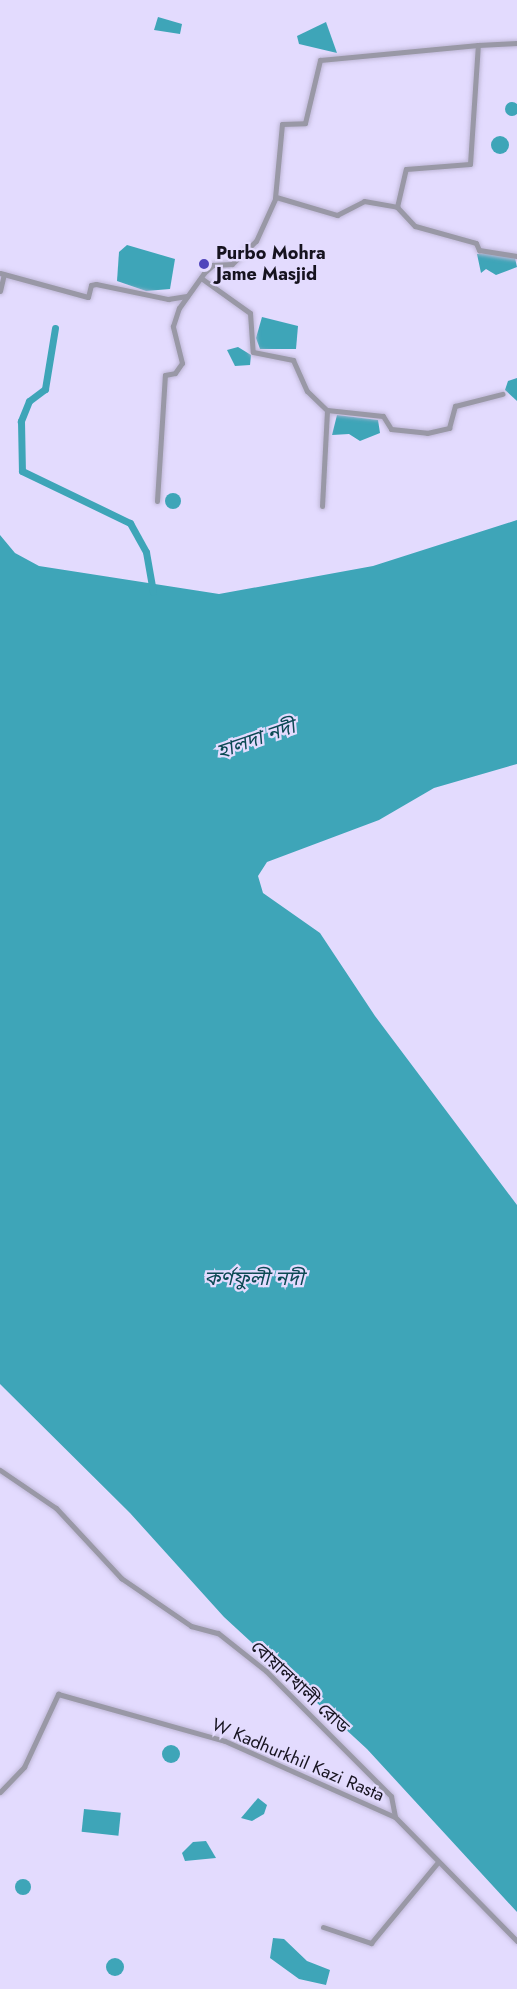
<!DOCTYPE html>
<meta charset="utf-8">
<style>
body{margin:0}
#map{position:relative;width:517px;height:1989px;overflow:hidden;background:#e3dbfe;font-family:Jost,"Noto Sans Bengali",sans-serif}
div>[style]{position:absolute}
.water>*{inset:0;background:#3ea5b8;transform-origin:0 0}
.round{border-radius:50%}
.canal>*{height:7px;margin:-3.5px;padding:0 3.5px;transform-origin:3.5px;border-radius:3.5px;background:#3ea5b8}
.roads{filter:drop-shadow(0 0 2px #beb7d6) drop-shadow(0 0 2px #beb7d6)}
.street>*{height:5px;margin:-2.5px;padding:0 2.5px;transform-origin:2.5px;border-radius:2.5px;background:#9998a6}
.dots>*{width:16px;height:16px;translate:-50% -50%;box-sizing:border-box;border:3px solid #e3dbfe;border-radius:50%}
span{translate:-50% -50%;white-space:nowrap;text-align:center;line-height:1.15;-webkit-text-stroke:4.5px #e3dbfe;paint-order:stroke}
.poi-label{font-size:18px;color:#16131f;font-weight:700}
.left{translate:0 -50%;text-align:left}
.street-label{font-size:18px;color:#16131f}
.water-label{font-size:20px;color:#0b4953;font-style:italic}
</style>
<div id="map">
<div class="water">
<div style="clip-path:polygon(158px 17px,182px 24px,180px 34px,154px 30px)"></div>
<div style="clip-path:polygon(326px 22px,337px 53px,299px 44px,297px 36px)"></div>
<div class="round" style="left:505px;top:102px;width:14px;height:14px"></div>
<div class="round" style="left:491px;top:136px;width:18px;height:18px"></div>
<div style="clip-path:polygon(127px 245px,175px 259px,170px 289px,146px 291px,117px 281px,119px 252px)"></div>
<div style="clip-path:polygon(486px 253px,515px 258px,517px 267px,496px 275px,486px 269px,481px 273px,477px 254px)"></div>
<div style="clip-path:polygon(262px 317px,298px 326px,296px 349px,260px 349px,256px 338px)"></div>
<div style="clip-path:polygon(238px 347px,251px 355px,250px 365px,235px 366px,227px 350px)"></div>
<div style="clip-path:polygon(517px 378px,517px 401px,505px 390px,508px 381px)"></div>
<div style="clip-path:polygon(337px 415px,378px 420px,380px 433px,360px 441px,349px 434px,332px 435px)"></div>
<div class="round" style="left:165px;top:493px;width:16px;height:16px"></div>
<div style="clip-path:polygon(517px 520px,517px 764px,434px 788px,379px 820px,267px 862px,258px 876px,263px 893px,320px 933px,375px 1016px,517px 1205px,517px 1912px,367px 1749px,224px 1617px,130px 1513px,0 1384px,0 535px,15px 553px,39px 566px,219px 594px,373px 566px)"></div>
<div class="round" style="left:162px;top:1745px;width:18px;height:18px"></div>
<div style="clip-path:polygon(258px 1798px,267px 1805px,264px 1814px,252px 1821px,241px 1818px)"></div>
<div style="left:84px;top:1809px;width:37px;height:23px;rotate:6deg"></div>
<div style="clip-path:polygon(206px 1841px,216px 1858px,185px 1861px,182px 1853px,193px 1842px)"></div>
<div class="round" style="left:15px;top:1879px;width:16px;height:16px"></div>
<div style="clip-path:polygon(273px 1938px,284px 1939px,307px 1961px,330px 1970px,326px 1985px,299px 1979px,270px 1958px)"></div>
<div class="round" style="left:106px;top:1958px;width:18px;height:18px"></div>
</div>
<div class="canal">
<div style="left:55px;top:328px;width:62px;rotate:99.3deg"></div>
<div style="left:45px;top:389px;width:20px;rotate:143deg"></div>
<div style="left:29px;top:401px;width:22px;rotate:112deg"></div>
<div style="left:21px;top:421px;width:50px;rotate:88.9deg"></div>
<div style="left:22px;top:471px;width:120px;rotate:25.7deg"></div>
<div style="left:130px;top:523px;width:33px;rotate:61deg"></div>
<div style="left:146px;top:552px;width:40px;rotate:80deg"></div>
</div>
<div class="roads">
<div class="street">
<div style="left:275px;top:198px;width:74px;rotate:-84.6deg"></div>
<div style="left:282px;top:124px;width:23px;rotate:-2deg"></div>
<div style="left:305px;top:123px;width:65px;rotate:-76.6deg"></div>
<div style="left:320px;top:60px;width:159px;rotate:-5.4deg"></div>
<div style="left:397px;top:207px;width:26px;rotate:47deg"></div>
<div style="left:415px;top:226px;width:63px;rotate:15.6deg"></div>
<div style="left:476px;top:243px;width:8px;rotate:67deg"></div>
<div style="left:479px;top:250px;width:38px;rotate:9deg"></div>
<div style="left:0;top:273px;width:91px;rotate:15.3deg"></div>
<div style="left:88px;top:297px;width:12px;rotate:-76deg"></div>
<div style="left:91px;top:285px;width:5px;rotate:-11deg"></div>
<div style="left:96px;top:284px;width:74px;rotate:11.8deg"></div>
<div style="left:168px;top:299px;width:19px;rotate:-9deg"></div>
<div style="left:201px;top:278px;width:60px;rotate:35.5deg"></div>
<div style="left:250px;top:313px;width:39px;rotate:86deg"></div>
<div style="left:253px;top:352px;width:41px;rotate:11.3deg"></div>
<div style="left:293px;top:360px;width:34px;rotate:66deg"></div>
<div style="left:307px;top:391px;width:28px;rotate:44deg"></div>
<div style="left:327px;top:410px;width:56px;rotate:6.1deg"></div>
<div style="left:383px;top:416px;width:15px;rotate:58deg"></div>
<div style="left:391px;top:429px;width:36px;rotate:6deg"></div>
<div style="left:427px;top:433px;width:23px;rotate:-13deg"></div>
<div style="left:449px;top:428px;width:23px;rotate:-75deg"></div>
<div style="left:455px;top:406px;width:49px;rotate:-14.3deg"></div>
<div style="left:0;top:291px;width:17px;rotate:-77deg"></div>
<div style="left:157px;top:501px;width:126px;rotate:-86.4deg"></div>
<div style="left:165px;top:375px;width:10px;rotate:-11deg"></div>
<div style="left:175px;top:373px;width:12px;rotate:-55deg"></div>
<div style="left:182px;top:363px;width:38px;rotate:-104deg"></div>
<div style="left:173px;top:326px;width:19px;rotate:-72deg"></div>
<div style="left:179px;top:308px;width:43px;rotate:-54.5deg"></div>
<div style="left:204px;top:273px;width:12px;rotate:-42deg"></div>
<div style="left:213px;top:265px;width:19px;rotate:-3deg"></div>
<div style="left:232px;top:264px;width:33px;rotate:-44deg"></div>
<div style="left:256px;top:241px;width:48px;rotate:-65.6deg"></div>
<div style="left:276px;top:197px;width:64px;rotate:16.4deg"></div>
<div style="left:337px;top:215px;width:30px;rotate:-27deg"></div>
<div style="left:364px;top:201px;width:34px;rotate:10deg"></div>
<div style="left:397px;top:207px;width:39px;rotate:-77deg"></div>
<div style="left:406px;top:169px;width:64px;rotate:-4.5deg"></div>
<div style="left:470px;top:164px;width:119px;rotate:-86.2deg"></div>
<div style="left:478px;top:45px;width:39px;rotate:-3deg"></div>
<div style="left:322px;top:506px;width:96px;rotate:-87deg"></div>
<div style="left:0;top:1470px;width:68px;rotate:34.2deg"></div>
<div style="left:56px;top:1508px;width:96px;rotate:47.1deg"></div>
<div style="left:121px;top:1578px;width:85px;rotate:34.4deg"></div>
<div style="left:191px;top:1626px;width:28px;rotate:15deg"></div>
<div style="left:218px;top:1633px;width:61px;rotate:38.4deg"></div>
<div style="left:266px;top:1671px;width:177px;rotate:45deg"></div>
<div style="left:391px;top:1796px;width:21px;rotate:79deg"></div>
<div style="left:395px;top:1817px;width:174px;rotate:45.5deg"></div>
<div style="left:0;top:1792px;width:35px;rotate:-46deg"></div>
<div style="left:24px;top:1767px;width:81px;rotate:-65deg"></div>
<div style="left:58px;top:1694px;width:173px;rotate:15.7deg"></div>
<div style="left:225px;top:1741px;width:186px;rotate:24.1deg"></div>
<div style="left:323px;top:1927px;width:51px;rotate:18.4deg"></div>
<div style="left:371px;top:1943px;width:105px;rotate:-50.4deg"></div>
</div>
</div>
<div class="dots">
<div style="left:204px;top:264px;background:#4f45bc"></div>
</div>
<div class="poi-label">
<span class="left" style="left:216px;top:264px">Purbo Mohra<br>Jame Masjid</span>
</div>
<div class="street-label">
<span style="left:300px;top:1687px;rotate:43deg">বোয়ালখালী রোড</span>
<span style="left:298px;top:1760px;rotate:23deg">W Kadhurkhil Kazi Rasta</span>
</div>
<div class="water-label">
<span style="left:256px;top:739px;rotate:-19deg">হালদা নদী</span>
<span style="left:254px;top:1278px">কর্ণফুলী নদী</span>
</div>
</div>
